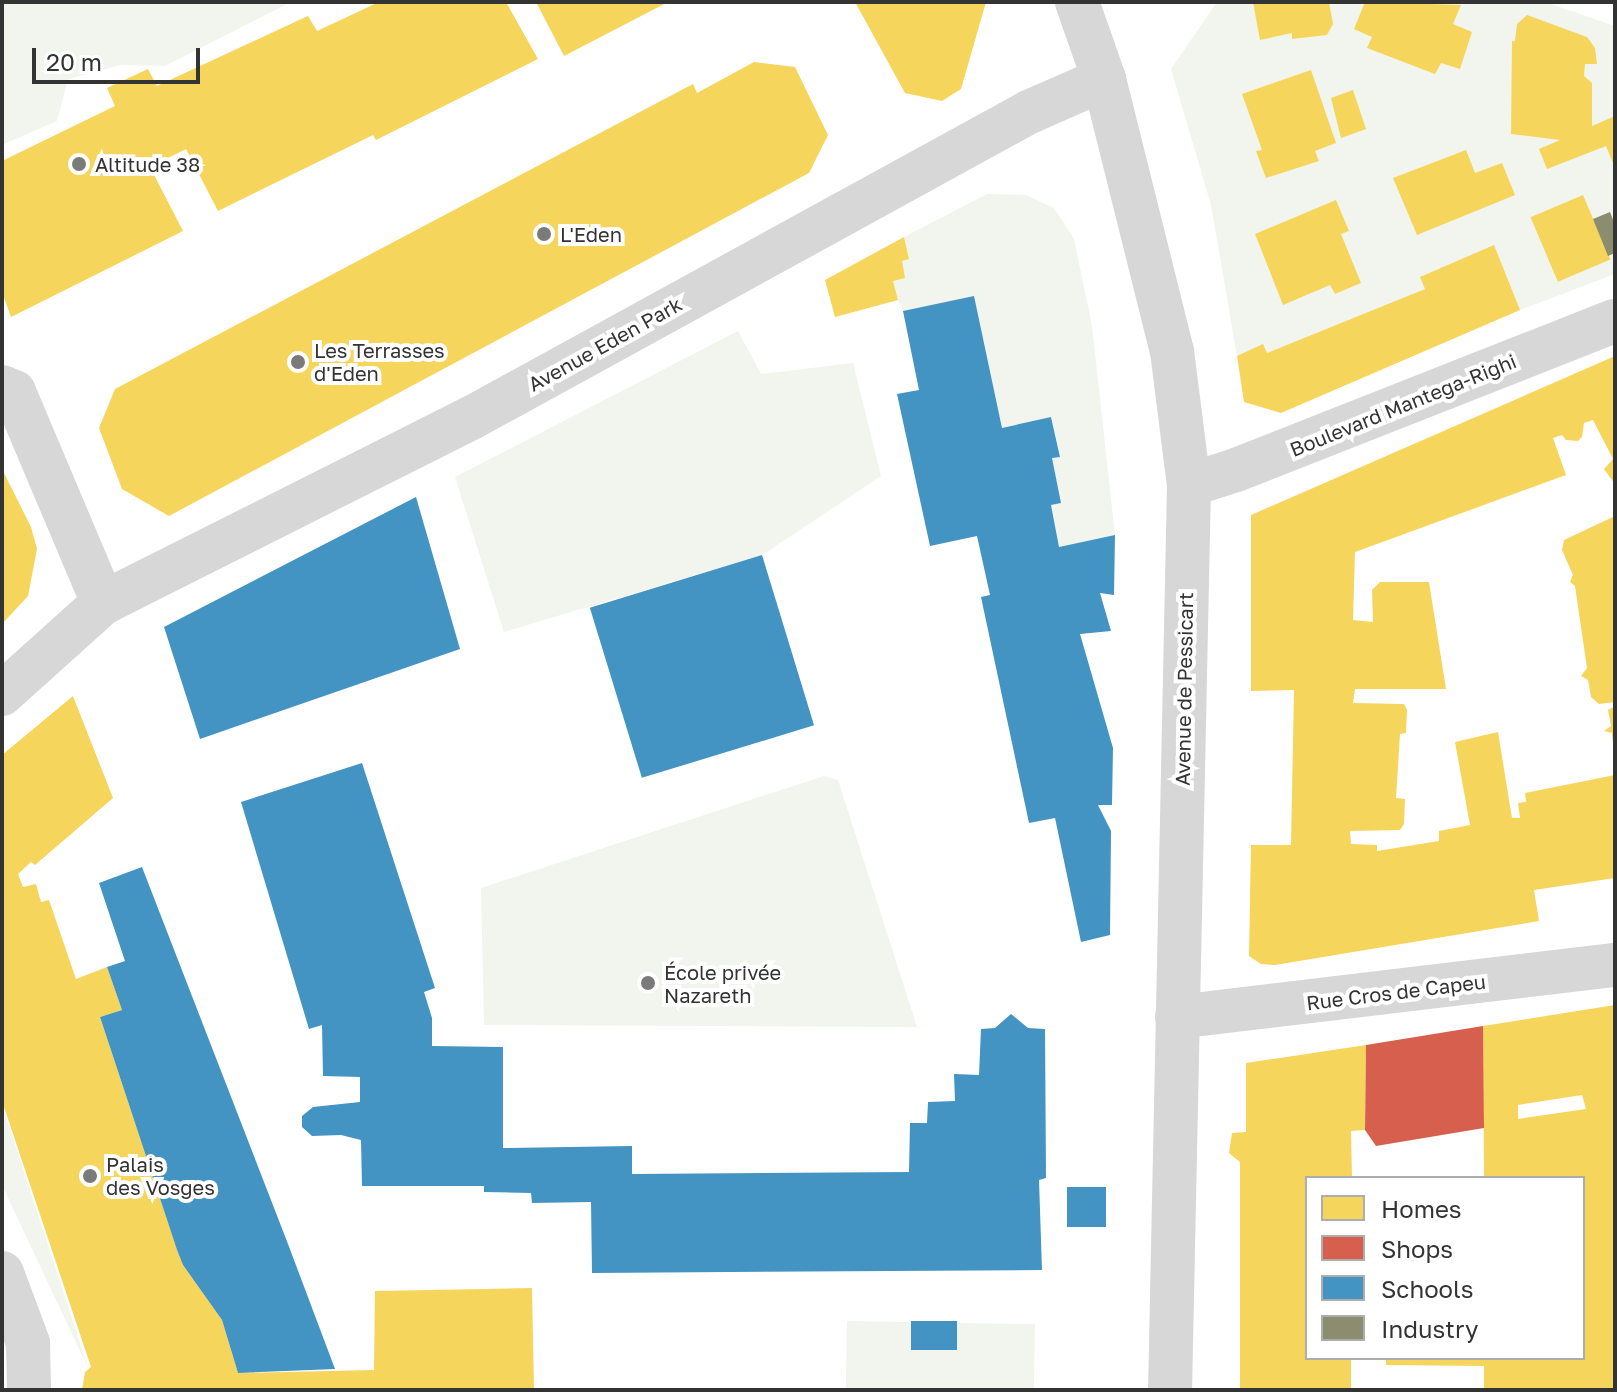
<!DOCTYPE html>
<meta charset="utf-8">
<style>
body{margin:0}
#map{position:relative;width:1617px;height:1392px;overflow:hidden;background:#fff;font-family:"Golos Text",sans-serif}
div>[style]{position:absolute}
.green>*{inset:0;background:#f1f5ed;transform-origin:0 0}
.homes>*{inset:0;background:#f6d55c;transform-origin:0 0}
.shops>*{inset:0;background:#d6604d}
.schools>*{inset:0;background:#4393c3;transform-origin:0 0}
.industry>*{inset:0;background:#8c8c6e}
.minor>*{height:44px;margin:-22px;padding:0 22px;transform-origin:22px;border-radius:22px;background:#d7d7d7}
.dots>*{width:22px;height:22px;translate:-50% -50%;box-sizing:border-box;border:4px solid #fff;border-radius:50%}
span{translate:-50% -50%;white-space:nowrap;text-align:center;line-height:1.15;-webkit-text-stroke:8px #fff;paint-order:stroke}
.poi-label{font-size:20px;color:#333}
.left{translate:0 -50%;text-align:left}
.street-label{font-size:20px;color:#333}
.frame{position:absolute;inset:0;border:4px solid #333;pointer-events:none}
.legend{position:absolute;left:1305px;top:1176px;width:280px;height:184px;box-sizing:border-box;background:#fff;border:2px solid #adadad;margin:0;padding:10px 14px;list-style:none;font-size:24px;color:#333}
.legend li{display:flex;align-items:center;gap:16px;height:40px}
.legend b{width:40px;border:2px solid #adadad}
.scale{position:absolute;left:32px;top:48px;width:168px;height:36px;box-sizing:border-box;border:4px solid #333;border-top:0;padding-left:10px;font-size:24px;line-height:28px;white-space:nowrap;color:#333;-webkit-text-stroke:6px #fff;paint-order:stroke}
</style>
<div id="map">
<div class="green">
<div style="clip-path:polygon(2px 2px,291px 2px,165px 66px,121px 65px,68px 79px,57px 121px,2px 145px)"></div>
<div style="clip-path:polygon(1217px 2px,1545px 2px,1615px 26px,1615px 274px,1520px 310px,1493px 245px,1425px 289px,1267px 353px,1237px 356px,1211px 205px,1171px 69px)"></div>
<div style="clip-path:polygon(987px 194px,1026px 195px,1054px 208px,1074px 239px,1092px 326px,1115px 535px,1059px 547px,1051px 505px,1061px 503px,1052px 458px,1060px 456px,1052px 417px,1002px 428px,974px 297px,903px 311px,898px 300px,893px 281px,902px 261px,909px 258px,904px 237px)"></div>
<div style="clip-path:polygon(738px 331px,761px 374px,853px 363px,881px 476px,762px 555px,504px 632px,455px 477px)"></div>
<div style="clip-path:polygon(824px 776px,838px 780px,917px 1027px,484px 1025px,481px 888px)"></div>
<div style="clip-path:polygon(2px 1105px,89px 1370px,2px 1185px)"></div>
<div style="left:847px;top:1321px;width:188px;height:69px;rotate:1deg"></div>
</div>
<div class="homes">
<div style="clip-path:polygon(379px 2px,506px 2px,538px 59px,376px 140px,373px 135px,218px 211px,186px 149px,150px 167px,183px 231px,11px 317px,2px 292px,2px 161px,115px 106px,107px 88px,148px 69px,157px 86px,308px 16px,317px 31px)"></div>
<div style="clip-path:polygon(536px 2px,668px 2px,564px 56px)"></div>
<div style="clip-path:polygon(855px 2px,986px 2px,961px 89px,942px 101px,905px 93px)"></div>
<div style="clip-path:polygon(1253px 2px,1329px 2px,1333px 24px,1327px 35px,1292px 39px,1292px 33px,1260px 40px)"></div>
<div style="clip-path:polygon(1365px 2px,1461px 5px,1453px 24px,1472px 32px,1460px 69px,1441px 63px,1435px 74px,1367px 48px,1372px 37px,1354px 29px)"></div>
<div style="clip-path:polygon(1527px 15px,1587px 37px,1595px 48px,1597px 64px,1585px 64px,1584px 76px,1592px 83px,1592px 126px,1615px 116px,1615px 168px,1606px 146px,1547px 169px,1539px 149px,1560px 140px,1511px 134px,1512px 41px,1515px 41px,1517px 24px)"></div>
<div style="clip-path:polygon(754px 62px,795px 67px,828px 135px,809px 173px,169px 516px,122px 489px,99px 428px,115px 389px,693px 84px,697px 93px)"></div>
<div style="clip-path:polygon(1311px 70px,1336px 143px,1315px 151px,1319px 161px,1266px 178px,1256px 151px,1262px 150px,1242px 94px)"></div>
<div style="clip-path:polygon(1353px 90px,1366px 129px,1341px 138px,1331px 98px)"></div>
<div style="clip-path:polygon(1466px 150px,1475px 173px,1502px 163px,1515px 195px,1417px 235px,1393px 178px)"></div>
<div style="left:1583px;top:195px;width:70px;height:57px;rotate:67deg"></div>
<div style="clip-path:polygon(1336px 200px,1349px 231px,1341px 234px,1361px 283px,1335px 294px,1330px 285px,1283px 305px,1255px 234px)"></div>
<div style="clip-path:polygon(904px 237px,909px 259px,902px 261px,905px 278px,893px 281px,898px 300px,835px 317px,825px 280px)"></div>
<div style="clip-path:polygon(1494px 245px,1520px 310px,1281px 413px,1244px 402px,1237px 356px,1263px 344px,1267px 353px,1425px 289px,1420px 277px)"></div>
<div style="clip-path:polygon(1615px 356px,1615px 484px,1604px 469px,1613px 459px,1593px 420px,1584px 423px,1582px 437px,1578px 441px,1566px 440px,1562px 435px,1553px 438px,1566px 475px,1355px 552px,1353px 620px,1373px 622px,1372px 590px,1380px 582px,1429px 582px,1446px 689px,1355px 689px,1353px 703px,1404px 704px,1407px 710px,1406px 733px,1400px 734px,1396px 798px,1405px 799px,1404px 824px,1400px 830px,1350px 831px,1351px 844px,1377px 845px,1377px 851px,1439px 841px,1439px 831px,1470px 825px,1455px 742px,1498px 732px,1512px 818px,1520px 818px,1518px 803px,1526px 802px,1525px 793px,1615px 775px,1615px 878px,1534px 890px,1539px 921px,1275px 965px,1261px 964px,1249px 956px,1251px 845px,1291px 845px,1294px 690px,1251px 691px,1251px 515px)"></div>
<div style="clip-path:polygon(2px 469px,31px 527px,37px 549px,28px 596px,2px 624px)"></div>
<div style="clip-path:polygon(1615px 516px,1615px 702px,1599px 704px,1591px 697px,1588px 680px,1581px 676px,1587px 668px,1575px 586px,1570px 582px,1573px 575px,1562px 550px,1564px 540px)"></div>
<div style="clip-path:polygon(73px 696px,113px 798px,35px 865px,31px 862px,18px 874px,23px 887px,36px 884px,41px 902px,49px 900px,76px 979px,107px 967px,122px 1010px,100px 1017px,177px 1250px,183px 1265px,222px 1320px,238px 1373px,374px 1370px,375px 1291px,532px 1288px,534px 1390px,82px 1390px,85px 1372px,91px 1367px,2px 1101px,2px 755px)"></div>
<div style="clip-path:polygon(1615px 706px,1615px 744px,1613px 744px,1612px 733px,1604px 731px,1611px 726px,1608px 710px)"></div>
<div style="clip-path:polygon(evenodd,1615px 1005px,1615px 1390px,1484px 1390px,1484px 1366px,1386px 1365px,1386px 1358px,1583px 1358px,1583px 1178px,1484px 1178px,1483px 1026px,1615px 1005px,1582px 1095px,1586px 1109px,1518px 1119px,1518px 1105px,1582px 1095px)"></div>
<div style="clip-path:polygon(1366px 1045px,1365px 1130px,1351px 1131px,1352px 1178px,1307px 1178px,1307px 1358px,1351px 1358px,1351px 1390px,1240px 1390px,1240px 1162px,1229px 1153px,1232px 1133px,1246px 1132px,1246px 1063px)"></div>
</div>
<div class="shops">
<div style="clip-path:polygon(1483px 1026px,1484px 1128px,1376px 1146px,1365px 1130px,1366px 1045px)"></div>
</div>
<div class="schools">
<div style="clip-path:polygon(974px 296px,1002px 428px,1051px 417px,1060px 457px,1052px 458px,1061px 503px,1051px 505px,1059px 547px,1115px 535px,1114px 595px,1100px 593px,1111px 631px,1080px 634px,1113px 748px,1112px 805px,1098px 805px,1111px 831px,1110px 935px,1081px 942px,1055px 818px,1029px 823px,981px 597px,990px 595px,977px 536px,930px 546px,897px 394px,919px 390px,903px 311px)"></div>
<div style="clip-path:polygon(416px 497px,460px 649px,200px 739px,164px 627px)"></div>
<div style="left:762px;top:555px;width:178px;height:180px;rotate:73deg"></div>
<div style="clip-path:polygon(362px 763px,435px 988px,424px 992px,432px 1018px,432px 1046px,503px 1047px,503px 1148px,632px 1146px,632px 1174px,909px 1172px,910px 1123px,927px 1123px,928px 1102px,955px 1101px,954px 1074px,979px 1075px,981px 1029px,995px 1028px,1011px 1014px,1028px 1028px,1045px 1029px,1046px 1178px,1039px 1180px,1042px 1270px,592px 1273px,591px 1202px,532px 1203px,531px 1193px,484px 1192px,484px 1186px,362px 1186px,361px 1140px,341px 1135px,312px 1136px,302px 1127px,302px 1116px,313px 1107px,360px 1102px,360px 1077px,323px 1076px,322px 1025px,309px 1029px,241px 802px)"></div>
<div style="clip-path:polygon(142px 867px,288px 1244px,335px 1369px,238px 1373px,222px 1320px,183px 1265px,177px 1250px,100px 1017px,122px 1010px,107px 967px,125px 961px,99px 883px)"></div>
<div style="left:1067px;top:1187px;width:39px;height:40px"></div>
<div style="left:957px;top:1321px;width:29px;height:46px;rotate:90deg"></div>
</div>
<div class="industry">
<div style="clip-path:polygon(1610px 212px,1615px 225px,1615px 253px,1608px 256px,1593px 219px)"></div>
</div>
<div class="minor">
<div style="left:1077px;top:2px;width:82px;rotate:70.7deg"></div>
<div style="left:1104px;top:79px;width:280px;rotate:76deg"></div>
<div style="left:1172px;top:351px;width:135px;rotate:82.8deg"></div>
<div style="left:1189px;top:485px;width:905px;rotate:91.2deg"></div>
<div style="left:2px;top:387px;width:13px;rotate:23deg"></div>
<div style="left:14px;top:392px;width:229px;rotate:67.1deg"></div>
<div style="left:103px;top:603px;width:136px;rotate:138deg"></div>
<div style="left:1189px;top:485px;width:49px;rotate:-17.7deg"></div>
<div style="left:1236px;top:470px;width:407px;rotate:-21.5deg"></div>
<div style="left:103px;top:603px;width:414px;rotate:-26.7deg"></div>
<div style="left:473px;top:417px;width:634px;rotate:-28.75deg"></div>
<div style="left:1029px;top:112px;width:82px;rotate:-23.7deg"></div>
<div style="left:1177px;top:1017px;width:441px;rotate:-6.8deg"></div>
<div style="left:2px;top:1273px;width:75px;rotate:69.6deg"></div>
<div style="left:28px;top:1343px;width:47px;rotate:88.8deg"></div>
</div>
<div class="dots">
<div style="left:79px;top:164px;background:#7a7a7a"></div>
<div style="left:544px;top:234px;background:#7a7a7a"></div>
<div style="left:298px;top:362px;background:#7a7a7a"></div>
<div style="left:648px;top:983px;background:#7a7a7a"></div>
<div style="left:90px;top:1176px;background:#7a7a7a"></div>
</div>
<div class="poi-label">
<span class="left" style="left:95px;top:164px">Altitude 38</span>
<span class="left" style="left:560px;top:234px">L'Eden</span>
<span class="left" style="left:314px;top:362px">Les Terrasses<br>d'Eden</span>
<span class="left" style="left:664px;top:984px">École privée<br>Nazareth</span>
<span class="left" style="left:106px;top:1176px">Palais<br>des Vosges</span>
</div>
<div class="street-label">
<span style="left:605px;top:344px;rotate:-29deg">Avenue Eden Park</span>
<span style="left:1403px;top:405px;rotate:-22deg">Boulevard Mantega-Righi</span>
<span style="left:1184px;top:689px;rotate:-89deg">Avenue de Pessicart</span>
<span style="left:1396px;top:992px;rotate:-7deg">Rue Cros de Capeu</span>
</div>
<div class="frame"></div>
<ul class="legend">
<li><b style="height:22px;background:#f6d55c"></b>Homes</li>
<li><b style="height:22px;background:#d6604d"></b>Shops</li>
<li><b style="height:22px;background:#4393c3"></b>Schools</li>
<li><b style="height:22px;background:#8c8c6e"></b>Industry</li>
</ul>
<div class="scale">20 m</div>
</div>
